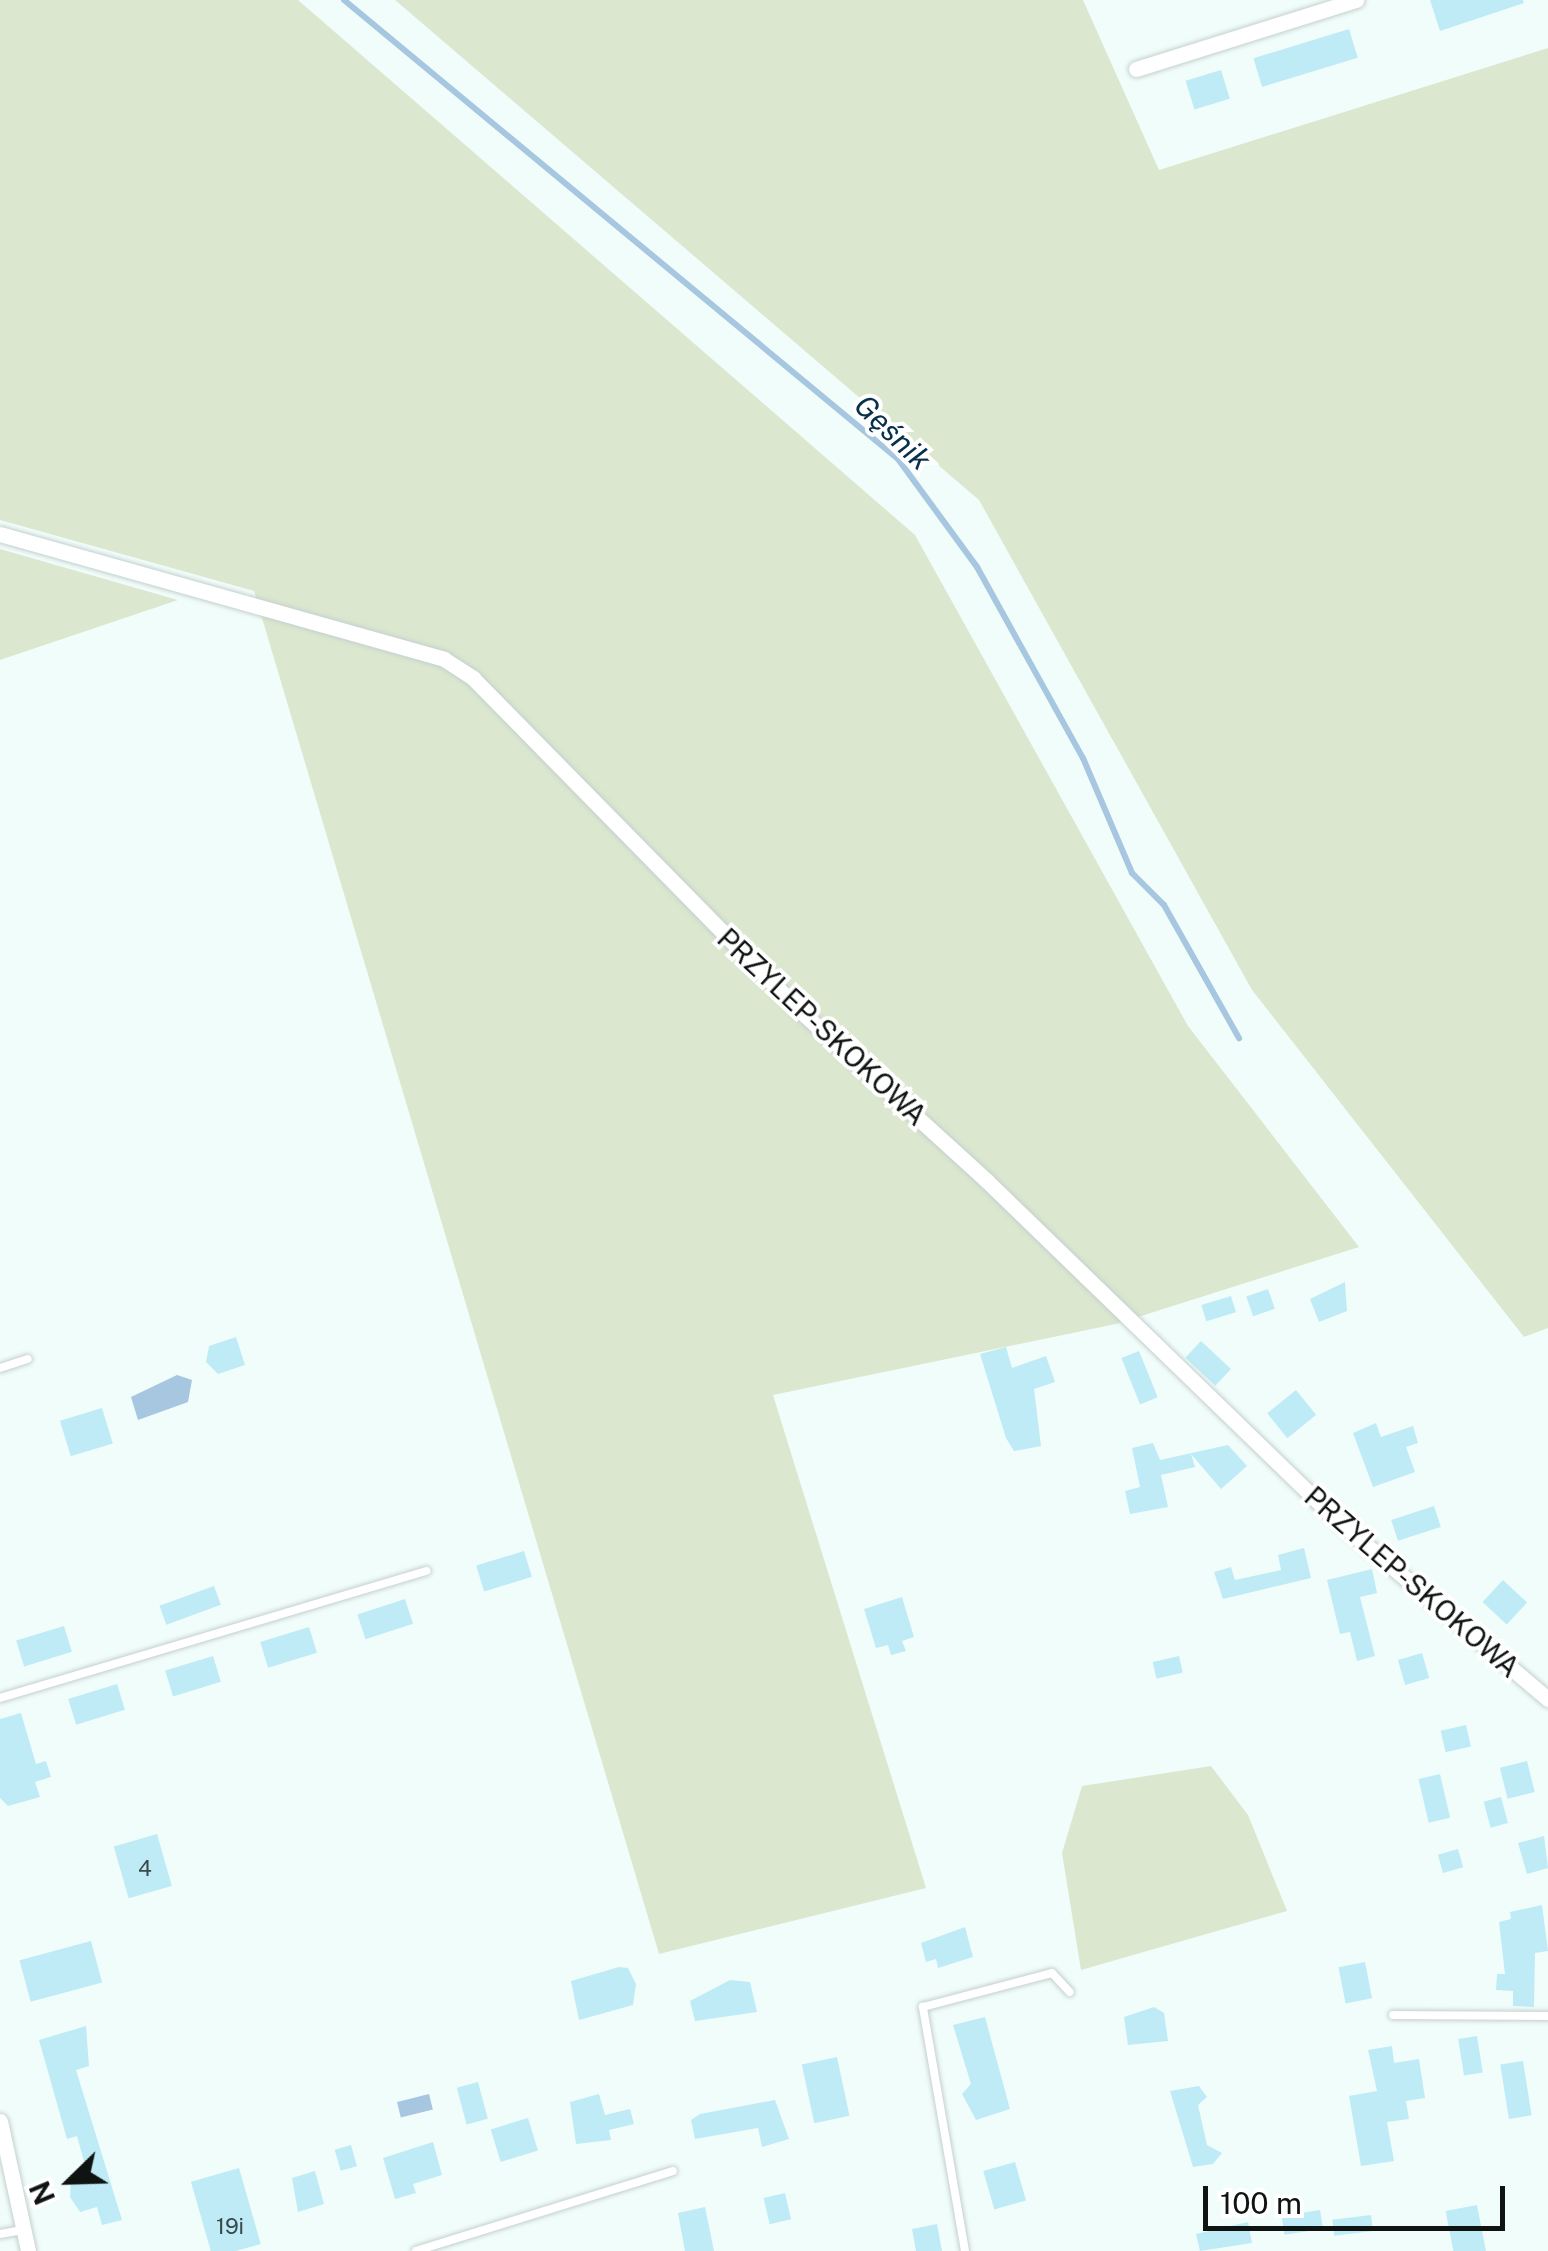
<!DOCTYPE html>
<meta charset="utf-8">
<style>
body{margin:0}
#map{position:relative;width:1548px;height:2251px;overflow:hidden;background:#f1fdfb;font-family:"Public Sans",sans-serif}
div>[style]{position:absolute}
.green>*{inset:0;background:#dbe8cf}
.water>*{inset:0;background:#a7c6df;transform-origin:0 0}
.stream>*{height:6px;margin:-3px;padding:0 3px;transform-origin:3px;border-radius:3px;background:#a7c6df}
.building>*{inset:0;background:#beebf6;transform-origin:0 0}
.roads{filter:drop-shadow(0 0 2px #c4d0ce) drop-shadow(0 0 2px #c4d0ce)}
.lane>*{height:8px;margin:-4px;padding:0 4px;transform-origin:4px;border-radius:4px;background:#fff}
.street>*{height:15px;margin:-7.5px;padding:0 7.5px;transform-origin:7.5px;border-radius:7.5px;background:#fff}
span{translate:-50% -50%;white-space:nowrap;text-align:center;line-height:1.15;-webkit-text-stroke:8px #fff;paint-order:stroke}
.number-label{font-size:22px;color:#3b494b}
.number-label span{-webkit-text-stroke-width:0}
.street-label{font-size:28px;color:#0f1312}
.water-label{font-size:30px;color:#08304a;font-style:italic}
.north{position:absolute;left:20px;top:2131px;width:100px;height:100px;-webkit-text-stroke:8px #fff;paint-order:stroke;rotate:247deg;font-size:28px;font-weight:700;line-height:40px;text-align:center;color:#0f1312}
.north::after{content:'';display:block;margin:auto;width:35px;height:45px;background:#0f1312;clip-path:polygon(50% 0,100% 100%,50% 72%,0 100%)}
.scale{position:absolute;left:1203px;top:2186px;width:302px;height:45px;box-sizing:border-box;border:5px solid #0f1312;border-top:0;padding-left:12px;font-size:30px;line-height:35px;white-space:nowrap;color:#0f1312;-webkit-text-stroke:8px #fff;paint-order:stroke}
</style>
<div id="map">
<div class="green">
<div style="clip-path:polygon(0 0,298px 0,915px 535px,1188px 1026px,1359px 1247px,1116px 1324px,773px 1395px,926px 1888px,659px 1954px,254px 591px,0 520px)"></div>
<div style="clip-path:polygon(395px 0,1083px 0,1159px 170px,1548px 48px,1548px 1328px,1524px 1337px,1252px 990px,979px 500px)"></div>
<div style="clip-path:polygon(0 549px,178px 600px,0 660px)"></div>
<div style="clip-path:polygon(1211px 1766px,1248px 1815px,1287px 1911px,1081px 1970px,1062px 1853px,1082px 1786px)"></div>
</div>
<div class="water">
<div style="clip-path:polygon(177px 1375px,192px 1380px,188px 1402px,138px 1420px,131px 1397px)"></div>
<div style="left:429px;top:2094px;width:16px;height:33px;rotate:76deg"></div>
</div>
<div class="stream">
<div style="left:344px;top:0;width:719px;rotate:39.64deg"></div>
<div style="left:898px;top:459px;width:134px;rotate:53.8deg"></div>
<div style="left:977px;top:567px;width:218px;rotate:61deg"></div>
<div style="left:1083px;top:758px;width:125px;rotate:66.9deg"></div>
<div style="left:1132px;top:873px;width:45px;rotate:45deg"></div>
<div style="left:1164px;top:905px;width:153px;rotate:60.6deg"></div>
</div>
<div class="building">
<div style="clip-path:polygon(1430px 0,1523px 0,1524px 3px,1440px 31px)"></div>
<div style="left:1349px;top:29px;width:30px;height:100px;rotate:73deg"></div>
<div style="left:1221px;top:70px;width:30px;height:37px;rotate:73deg"></div>
<div style="clip-path:polygon(1345px 1282px,1347px 1311px,1319px 1322px,1310px 1299px)"></div>
<div style="left:1268px;top:1289px;width:21px;height:23px;rotate:71deg"></div>
<div style="left:1231px;top:1296px;width:17px;height:31px;rotate:73deg"></div>
<div style="clip-path:polygon(236px 1337px,245px 1365px,218px 1374px,206px 1362px,209px 1346px)"></div>
<div style="left:1201px;top:1341px;width:41px;height:23px;rotate:43deg"></div>
<div style="clip-path:polygon(1006px 1347px,1012px 1368px,1046px 1356px,1055px 1382px,1034px 1389px,1041px 1446px,1014px 1451px,1006px 1438px,980px 1354px)"></div>
<div style="left:1139px;top:1351px;width:50px;height:19px;rotate:68deg"></div>
<div style="left:1296px;top:1390px;width:32px;height:37px;rotate:51deg"></div>
<div style="left:102px;top:1408px;width:37px;height:44px;rotate:73deg"></div>
<div style="clip-path:polygon(1376px 1423px,1381px 1437px,1413px 1426px,1418px 1443px,1406px 1447px,1415px 1472px,1373px 1487px,1353px 1433px)"></div>
<div style="clip-path:polygon(1153px 1443px,1160px 1460px,1228px 1445px,1247px 1466px,1221px 1489px,1191px 1454px,1195px 1467px,1161px 1475px,1168px 1507px,1130px 1514px,1125px 1491px,1140px 1487px,1132px 1448px)"></div>
<div style="left:1434px;top:1506px;width:22px;height:45px;rotate:72deg"></div>
<div style="clip-path:polygon(1304px 1548px,1311px 1578px,1223px 1599px,1214px 1572px,1231px 1567px,1235px 1580px,1281px 1570px,1278px 1555px)"></div>
<div style="left:524px;top:1551px;width:27px;height:50px;rotate:73deg"></div>
<div style="clip-path:polygon(1372px 1569px,1377px 1593px,1360px 1597px,1375px 1656px,1357px 1661px,1350px 1632px,1340px 1634px,1327px 1580px)"></div>
<div style="left:1503px;top:1580px;width:33px;height:30px;rotate:43deg"></div>
<div style="left:214px;top:1586px;width:20px;height:58px;rotate:70deg"></div>
<div style="clip-path:polygon(902px 1597px,914px 1637px,902px 1641px,906px 1651px,891px 1655px,888px 1645px,876px 1648px,864px 1609px)"></div>
<div style="left:405px;top:1599px;width:26px;height:50px;rotate:72deg"></div>
<div style="left:64px;top:1626px;width:27px;height:50px;rotate:73deg"></div>
<div style="left:309px;top:1627px;width:27px;height:51px;rotate:73deg"></div>
<div style="left:1422px;top:1653px;width:26px;height:25px;rotate:74deg"></div>
<div style="left:213px;top:1656px;width:27px;height:50px;rotate:73deg"></div>
<div style="left:1179px;top:1656px;width:17px;height:27px;rotate:77deg"></div>
<div style="left:117px;top:1684px;width:27px;height:51px;rotate:73deg"></div>
<div style="clip-path:polygon(21px 1713px,36px 1764px,46px 1761px,51px 1777px,35px 1782px,40px 1797px,8px 1806px,0 1798px,0 1719px)"></div>
<div style="left:1466px;top:1725px;width:22px;height:26px;rotate:77deg"></div>
<div style="left:1527px;top:1761px;width:32px;height:28px;rotate:76deg"></div>
<div style="left:1440px;top:1774px;width:45px;height:22px;rotate:77deg"></div>
<div style="left:1501px;top:1797px;width:27px;height:18px;rotate:75deg"></div>
<div style="left:157px;top:1834px;width:54px;height:45px;rotate:74deg"></div>
<div style="clip-path:polygon(1544px 1836px,1548px 1868px,1527px 1874px,1518px 1843px)"></div>
<div style="left:1458px;top:1849px;width:19px;height:21px;rotate:74deg"></div>
<div style="clip-path:polygon(1542px 1905px,1548px 1951px,1535px 1953px,1534px 2007px,1513px 2006px,1513px 1991px,1496px 1990px,1497px 1974px,1505px 1974px,1499px 1922px,1511px 1919px,1510px 1912px)"></div>
<div style="clip-path:polygon(965px 1927px,973px 1957px,938px 1968px,936px 1959px,926px 1962px,921px 1943px)"></div>
<div style="left:91px;top:1941px;width:43px;height:74px;rotate:75deg"></div>
<div style="left:1365px;top:1962px;width:37px;height:27px;rotate:79deg"></div>
<div style="clip-path:polygon(619px 1967px,628px 1968px,636px 1984px,633px 2005px,579px 2020px,571px 1981px)"></div>
<div style="clip-path:polygon(730px 1980px,750px 1982px,757px 2012px,695px 2021px,690px 2001px)"></div>
<div style="clip-path:polygon(1154px 2007px,1164px 2013px,1168px 2041px,1128px 2045px,1124px 2017px)"></div>
<div style="clip-path:polygon(985px 2017px,1010px 2109px,976px 2120px,962px 2094px,971px 2084px,953px 2025px)"></div>
<div style="clip-path:polygon(86px 2026px,89px 2066px,76px 2070px,122px 2220px,102px 2225px,97px 2207px,80px 2212px,70px 2197px,71px 2181px,88px 2176px,77px 2136px,67px 2139px,39px 2040px)"></div>
<div style="left:1477px;top:2036px;width:37px;height:19px;rotate:81deg"></div>
<div style="clip-path:polygon(1392px 2046px,1394px 2063px,1419px 2059px,1425px 2098px,1406px 2101px,1409px 2119px,1387px 2122px,1394px 2161px,1361px 2166px,1349px 2096px,1377px 2091px,1368px 2050px)"></div>
<div style="left:837px;top:2057px;width:60px;height:36px;rotate:78deg"></div>
<div style="left:1523px;top:2061px;width:55px;height:23px;rotate:81deg"></div>
<div style="left:478px;top:2082px;width:38px;height:22px;rotate:75deg"></div>
<div style="clip-path:polygon(1199px 2086px,1207px 2097px,1198px 2105px,1207px 2145px,1222px 2153px,1213px 2164px,1193px 2167px,1170px 2091px)"></div>
<div style="clip-path:polygon(599px 2094px,605px 2115px,630px 2109px,634px 2124px,609px 2130px,611px 2140px,576px 2144px,570px 2102px)"></div>
<div style="clip-path:polygon(775px 2100px,789px 2139px,762px 2147px,758px 2128px,695px 2139px,691px 2120px,700px 2114px)"></div>
<div style="left:528px;top:2118px;width:34px;height:39px;rotate:73deg"></div>
<div style="clip-path:polygon(433px 2142px,442px 2175px,413px 2184px,416px 2193px,395px 2199px,383px 2158px)"></div>
<div style="left:351px;top:2145px;width:22px;height:17px;rotate:74deg"></div>
<div style="left:1015px;top:2162px;width:40px;height:33px;rotate:74deg"></div>
<div style="left:239px;top:2168px;width:79px;height:50px;rotate:74deg"></div>
<div style="clip-path:polygon(315px 2171px,324px 2204px,298px 2212px,292px 2178px)"></div>
<div style="left:785px;top:2193px;width:27px;height:22px;rotate:77deg"></div>
<div style="left:1477px;top:2205px;width:47px;height:32px;rotate:79deg"></div>
<div style="clip-path:polygon(705px 2207px,714px 2251px,685px 2251px,678px 2213px)"></div>
<div style="left:1320px;top:2210px;width:19px;height:39px;rotate:81deg"></div>
<div style="left:1371px;top:2215px;width:16px;height:39px;rotate:83deg"></div>
<div style="clip-path:polygon(1248px 2222px,1252px 2243px,1200px 2251px,1196px 2234px)"></div>
<div style="clip-path:polygon(937px 2224px,942px 2251px,916px 2251px,912px 2229px)"></div>
</div>
<div class="roads">
<div class="lane">
<div style="left:0;top:1368px;width:29px;rotate:-18deg"></div>
<div style="left:0;top:1698px;width:445px;rotate:-16.6deg"></div>
<div style="left:1393px;top:2015px;width:155px;rotate:0.4deg"></div>
<div style="left:0;top:2234px;width:23px;rotate:-10deg"></div>
<div style="left:416px;top:2251px;width:269px;rotate:-17.3deg"></div>
<div style="left:965px;top:2251px;width:248px;rotate:-99.8deg"></div>
<div style="left:923px;top:2007px;width:133px;rotate:-14.8deg"></div>
<div style="left:1052px;top:1973px;width:26px;rotate:47deg"></div>
</div>
<div class="street">
<div style="left:1136px;top:69px;width:231px;rotate:-17.4deg"></div>
<div style="left:0;top:534px;width:461px;rotate:15.7deg"></div>
<div style="left:444px;top:659px;width:35px;rotate:33deg"></div>
<div style="left:473px;top:678px;width:462px;rotate:45.5deg"></div>
<div style="left:797px;top:1008px;width:256px;rotate:42.3deg"></div>
<div style="left:986px;top:1180px;width:492px;rotate:44.1deg"></div>
<div style="left:1339px;top:1522px;width:274px;rotate:40.3deg"></div>
<div style="left:0;top:2121px;width:133px;rotate:77.8deg"></div>
</div>
</div>
<div class="number-label">
<span style="left:145px;top:1869px">4</span>
<span style="left:230px;top:2227px">19i</span>
</div>
<div class="street-label">
<span style="left:822px;top:1027px;rotate:43deg">PRZYLEP-SKOKOWA</span>
<span style="left:1412px;top:1582px;rotate:41deg">PRZYLEP-SKOKOWA</span>
</div>
<div class="water-label">
<span style="left:893px;top:432px;rotate:44deg">Gęśnik</span>
</div>
<div class="north">N</div>
<div class="scale">100 m</div>
</div>
